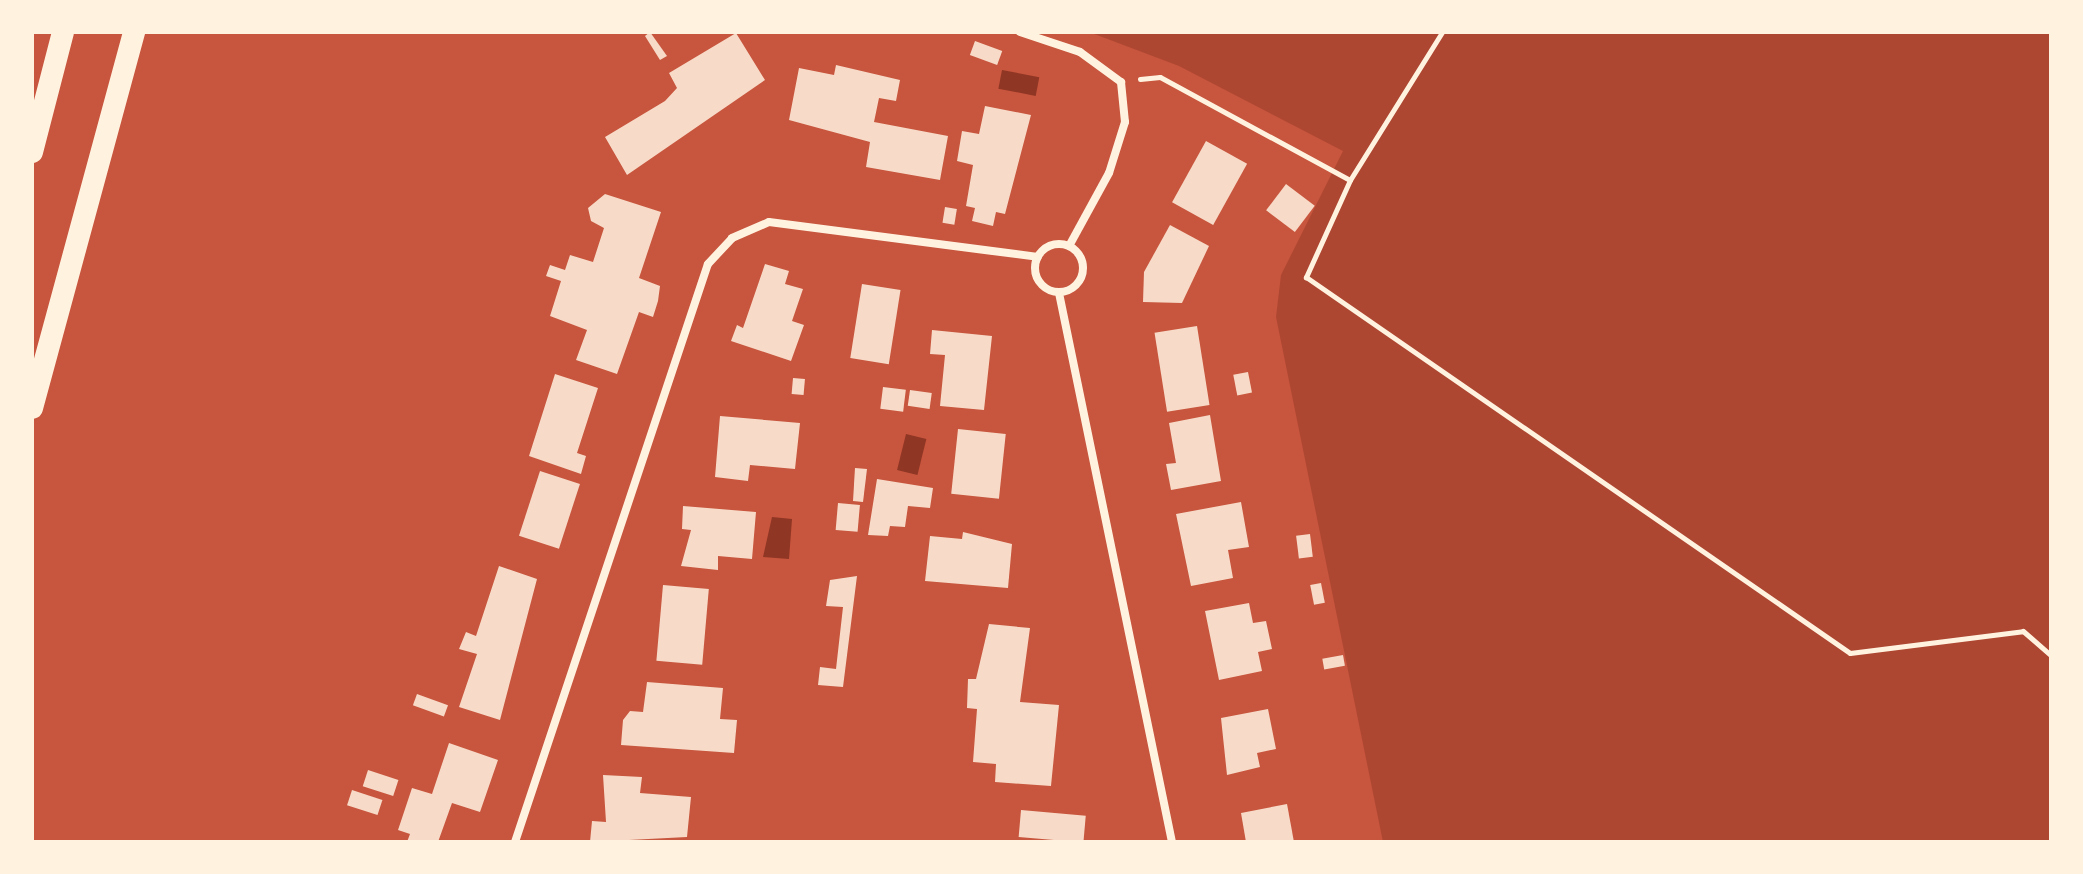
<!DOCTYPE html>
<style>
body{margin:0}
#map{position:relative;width:2083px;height:874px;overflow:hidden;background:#c8553d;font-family:"Noto Sans",sans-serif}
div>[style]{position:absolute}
.green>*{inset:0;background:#ae4732}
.water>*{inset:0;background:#8f3625;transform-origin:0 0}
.building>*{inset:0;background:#f7dbc8;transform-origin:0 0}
.path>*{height:5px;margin:-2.5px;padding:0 2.5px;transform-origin:2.5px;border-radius:2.5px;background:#fff3e0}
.minor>*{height:8px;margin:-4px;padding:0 4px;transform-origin:4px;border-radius:4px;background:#fff3e0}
.minor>.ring{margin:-4px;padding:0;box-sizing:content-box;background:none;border:8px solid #fff3e0;border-radius:50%}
.trunk>*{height:22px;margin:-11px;padding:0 11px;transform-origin:11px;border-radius:11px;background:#fff3e0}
span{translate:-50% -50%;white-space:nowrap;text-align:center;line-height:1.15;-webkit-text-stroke:8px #fff3e0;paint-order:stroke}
.frame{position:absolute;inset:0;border:34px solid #fff3e0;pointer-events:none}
</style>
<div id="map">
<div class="green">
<div style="clip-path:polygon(1089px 32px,2051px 32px,2051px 842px,1383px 842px,1276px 317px,1281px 275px,1343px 151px,1179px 66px)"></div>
</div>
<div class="water">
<div style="left:1002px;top:70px;width:38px;height:19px;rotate:11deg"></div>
<div style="left:906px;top:434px;width:21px;height:37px;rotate:14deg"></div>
<div style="clip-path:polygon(772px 517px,792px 519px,789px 559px,763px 557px)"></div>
</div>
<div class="building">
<div style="clip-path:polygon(650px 32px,667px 56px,660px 60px,645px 36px)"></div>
<div style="clip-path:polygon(736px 33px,765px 80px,627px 175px,605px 137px,665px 101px,677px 88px,669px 73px)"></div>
<div style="left:975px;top:41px;width:29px;height:15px;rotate:20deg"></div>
<div style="clip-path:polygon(836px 65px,900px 80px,896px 101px,879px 98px,874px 122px,948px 136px,940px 180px,866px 167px,870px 142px,789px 120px,799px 68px,834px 75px)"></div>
<div style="clip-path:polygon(985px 106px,1031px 115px,1005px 214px,996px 212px,993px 226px,972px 221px,975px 208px,966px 206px,973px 165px,957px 161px,962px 131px,979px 134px)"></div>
<div style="left:1206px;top:141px;width:47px;height:70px;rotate:29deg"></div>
<div style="left:1286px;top:184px;width:36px;height:33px;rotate:37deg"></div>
<div style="clip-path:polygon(605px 194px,661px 212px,639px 278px,660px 286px,658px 301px,653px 317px,639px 312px,617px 374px,576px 360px,587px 330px,550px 316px,561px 281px,546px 276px,550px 265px,565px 270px,570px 255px,593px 262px,604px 228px,591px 221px,588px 208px)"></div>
<div style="left:945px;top:207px;width:12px;height:16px;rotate:9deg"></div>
<div style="clip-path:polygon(1170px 225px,1209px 246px,1182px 303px,1143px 302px,1144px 272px)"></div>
<div style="clip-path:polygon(765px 264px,789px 271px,785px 284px,803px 289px,792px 321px,804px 325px,791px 361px,731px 341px,737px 325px,743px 328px)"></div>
<div style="left:862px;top:284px;width:39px;height:75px;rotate:9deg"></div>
<div style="left:1197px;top:326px;width:80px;height:43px;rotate:81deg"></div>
<div style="clip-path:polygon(932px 330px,992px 336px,984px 410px,940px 406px,945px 355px,930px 354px)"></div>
<div style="left:1248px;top:372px;width:21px;height:15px;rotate:79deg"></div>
<div style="clip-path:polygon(555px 374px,598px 388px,577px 453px,586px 456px,581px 474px,529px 456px)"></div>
<div style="left:793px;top:378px;width:12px;height:16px;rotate:5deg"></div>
<div style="left:883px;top:387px;width:23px;height:22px;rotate:7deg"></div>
<div style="left:910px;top:390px;width:22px;height:16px;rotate:8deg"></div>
<div style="clip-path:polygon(1210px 415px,1221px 481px,1171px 490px,1166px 464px,1176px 463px,1169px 423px)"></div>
<div style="clip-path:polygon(720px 416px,800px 423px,795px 469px,750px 465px,748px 481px,715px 477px)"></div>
<div style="left:958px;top:429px;width:48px;height:65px;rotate:6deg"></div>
<div style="clip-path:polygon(855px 468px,867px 469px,863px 502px,853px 501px)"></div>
<div style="left:540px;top:471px;width:42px;height:68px;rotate:18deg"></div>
<div style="clip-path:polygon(877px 479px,933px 488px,930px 508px,908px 506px,905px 527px,890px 526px,888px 536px,868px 535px)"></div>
<div style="clip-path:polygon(1241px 502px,1249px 547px,1228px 550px,1233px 578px,1191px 586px,1176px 514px)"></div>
<div style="left:838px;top:503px;width:22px;height:27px;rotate:5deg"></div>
<div style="clip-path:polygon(683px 506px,756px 512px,752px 559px,718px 556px,718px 570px,681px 566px,691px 530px,682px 529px)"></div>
<div style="clip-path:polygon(963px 532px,1012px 544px,1008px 588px,925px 581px,930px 536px,962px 539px)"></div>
<div style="left:1310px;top:534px;width:23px;height:14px;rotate:83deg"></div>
<div style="clip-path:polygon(499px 566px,537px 579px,500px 720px,459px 707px,477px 654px,459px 649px,466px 632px,476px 636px)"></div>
<div style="clip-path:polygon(857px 576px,843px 687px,818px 685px,820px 667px,836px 669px,843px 607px,826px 606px,830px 580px)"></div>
<div style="left:1321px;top:583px;width:20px;height:11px;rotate:79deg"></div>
<div style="left:663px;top:585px;width:46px;height:76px;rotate:5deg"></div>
<div style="clip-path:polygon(1249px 603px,1253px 623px,1266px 621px,1272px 649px,1258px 652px,1262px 671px,1219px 680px,1205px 611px)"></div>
<div style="clip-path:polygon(989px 624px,1030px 628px,1020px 702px,1059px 705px,1051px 786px,995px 782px,996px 764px,973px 762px,977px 709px,967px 708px,968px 679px,976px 679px)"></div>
<div style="left:1343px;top:655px;width:11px;height:21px;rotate:80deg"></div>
<div style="clip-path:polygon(647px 682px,723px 688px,720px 719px,737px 720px,734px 753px,621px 745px,623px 720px,630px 711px,643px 712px)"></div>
<div style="left:417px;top:694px;width:33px;height:12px;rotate:20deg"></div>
<div style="clip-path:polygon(1268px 709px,1276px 749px,1257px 753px,1260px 767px,1227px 775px,1221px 718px)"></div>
<div style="clip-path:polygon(449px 743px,498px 760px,480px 812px,452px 803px,438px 842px,407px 842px,410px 834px,398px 830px,412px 788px,432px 794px)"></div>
<div style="left:368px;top:770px;width:32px;height:17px;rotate:18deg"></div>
<div style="clip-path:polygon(603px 775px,642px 777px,640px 793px,691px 797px,687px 837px,590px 842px,592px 821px,606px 822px)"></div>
<div style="left:352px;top:790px;width:32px;height:16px;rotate:18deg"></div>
<div style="clip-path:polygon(1287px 804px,1294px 842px,1246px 842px,1241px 813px)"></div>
<div style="left:1021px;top:810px;width:65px;height:27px;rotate:5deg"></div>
</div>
<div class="path">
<div style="left:1140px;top:79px;width:20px;rotate:-6deg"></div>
<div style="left:1160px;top:77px;width:216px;rotate:28.5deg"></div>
<div style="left:1350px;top:180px;width:107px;rotate:114.4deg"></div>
<div style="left:1306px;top:277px;width:661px;rotate:34.65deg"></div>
<div style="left:1850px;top:653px;width:174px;rotate:-7.2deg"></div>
<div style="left:2023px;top:631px;width:37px;rotate:41deg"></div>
<div style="left:1350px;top:180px;width:174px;rotate:-58.1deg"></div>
</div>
<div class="minor">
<div style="left:1020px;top:32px;width:63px;rotate:18.4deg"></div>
<div style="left:1080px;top:52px;width:51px;rotate:36.2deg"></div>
<div style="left:1121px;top:82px;width:40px;rotate:84.3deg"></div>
<div style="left:1125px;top:122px;width:53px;rotate:107.4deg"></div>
<div style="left:1109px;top:173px;width:83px;rotate:118.7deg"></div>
<div class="ring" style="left:1035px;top:244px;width:40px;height:40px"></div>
<div style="left:1059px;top:293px;width:561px;rotate:78.37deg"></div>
<div style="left:515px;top:842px;width:609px;rotate:-71.54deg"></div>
<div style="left:708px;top:264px;width:35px;rotate:-47deg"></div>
<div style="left:732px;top:238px;width:40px;rotate:-23.4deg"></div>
<div style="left:769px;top:222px;width:271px;rotate:7.4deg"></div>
</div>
<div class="trunk">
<div style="left:32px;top:152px;width:124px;rotate:-75.5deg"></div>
<div style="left:32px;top:408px;width:390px;rotate:-74.8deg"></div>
</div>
<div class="frame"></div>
</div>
